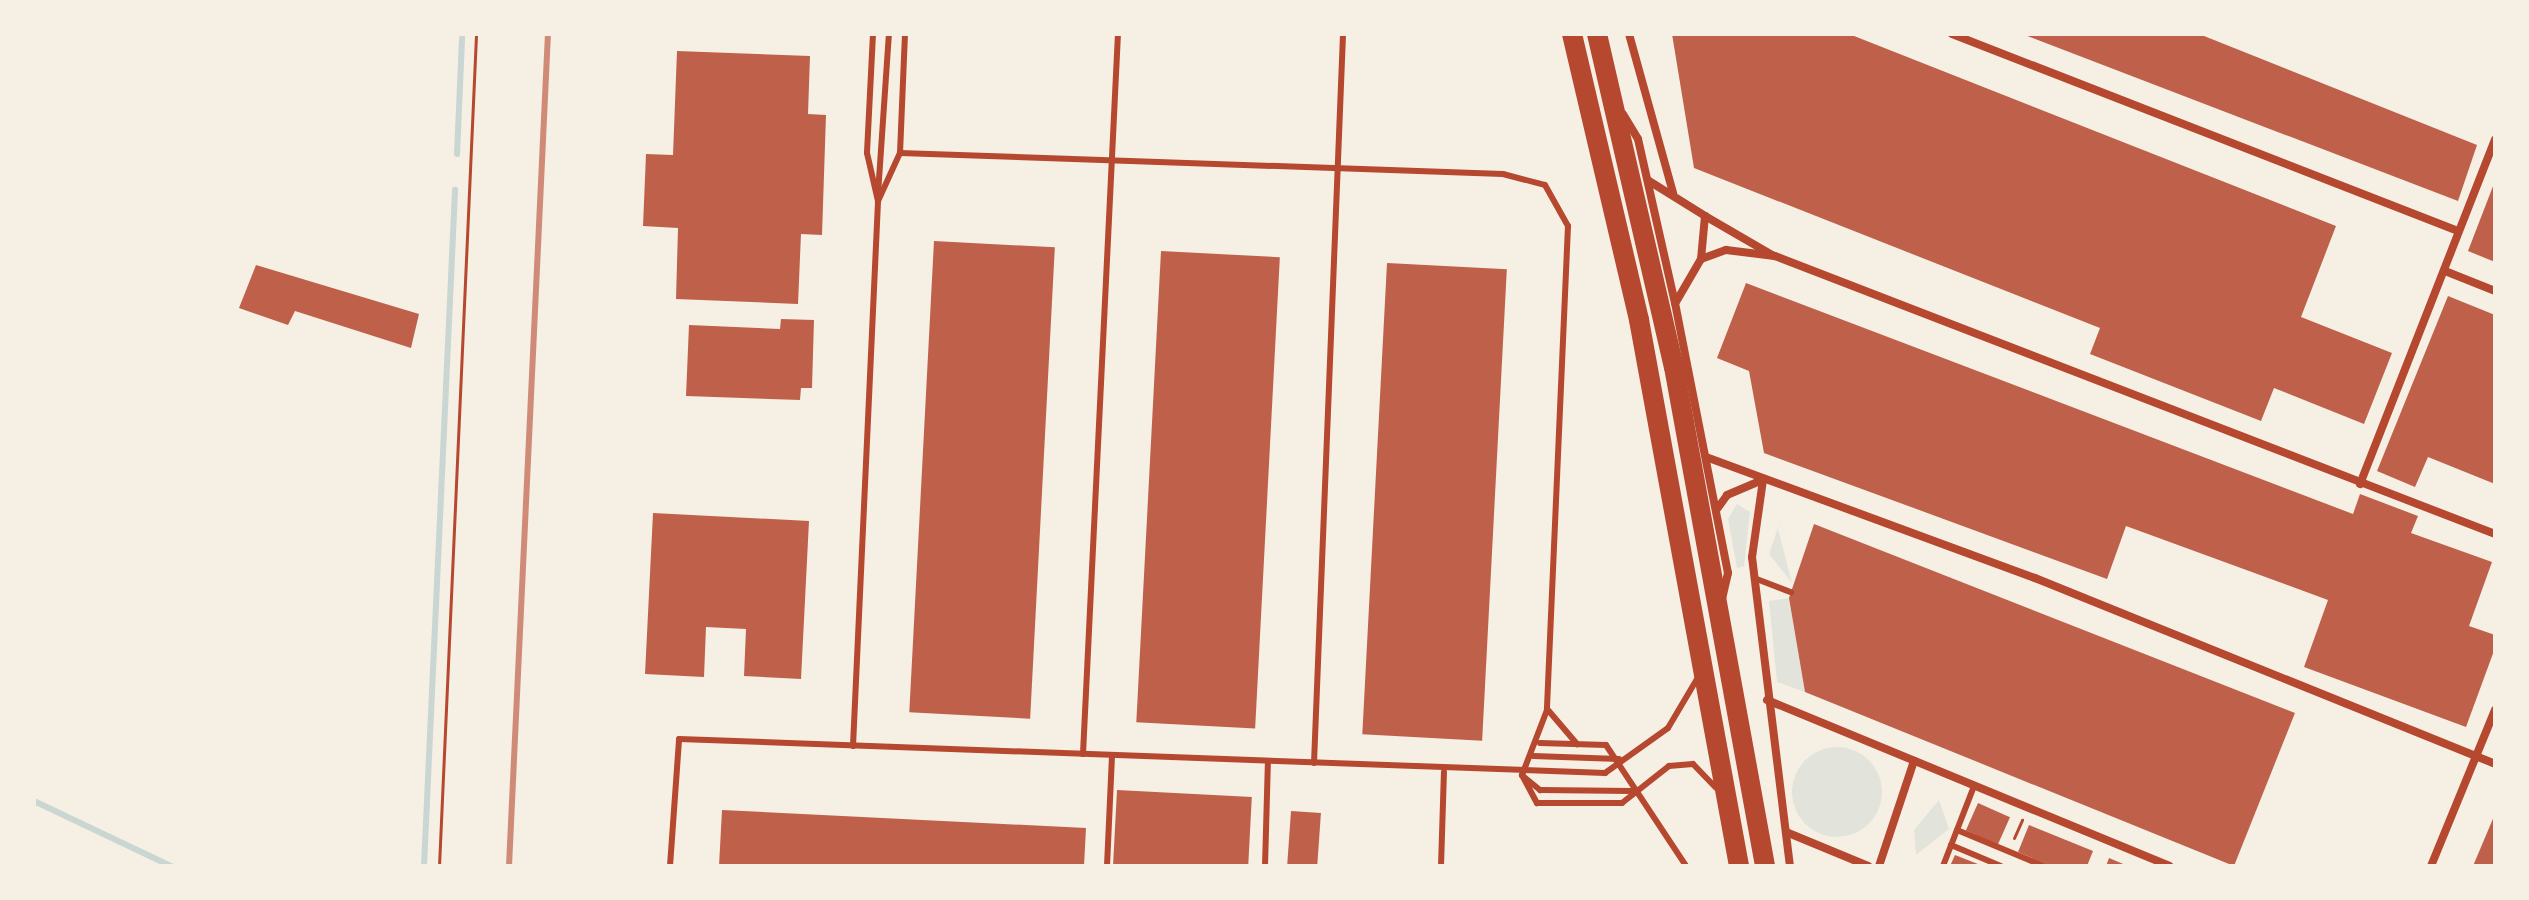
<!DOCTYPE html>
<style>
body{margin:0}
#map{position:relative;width:2529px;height:900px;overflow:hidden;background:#f6efe4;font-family:Bitter,serif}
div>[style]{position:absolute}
.green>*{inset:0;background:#e2e4dc}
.round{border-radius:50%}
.stream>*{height:6px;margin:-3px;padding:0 3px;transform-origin:3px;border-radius:3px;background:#c9d6d2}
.building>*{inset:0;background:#bf614a;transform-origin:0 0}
.path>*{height:3px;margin:-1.5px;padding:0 1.5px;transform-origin:1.5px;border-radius:1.5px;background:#b5482f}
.service>*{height:6px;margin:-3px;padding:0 3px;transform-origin:3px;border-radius:3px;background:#b5482f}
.minor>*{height:8px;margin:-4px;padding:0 4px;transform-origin:4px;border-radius:4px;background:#b5482f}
.trunk>*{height:20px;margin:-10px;padding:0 10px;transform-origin:10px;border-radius:10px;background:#b5482f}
.rail>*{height:6px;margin:-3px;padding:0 3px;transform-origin:3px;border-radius:3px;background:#cf8b77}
span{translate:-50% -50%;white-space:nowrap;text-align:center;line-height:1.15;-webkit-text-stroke:6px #f6efe4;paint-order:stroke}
.frame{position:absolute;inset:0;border:36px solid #f6efe4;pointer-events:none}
</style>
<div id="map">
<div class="green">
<div style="clip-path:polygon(1737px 504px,1750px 512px,1744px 566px,1737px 568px,1728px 519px)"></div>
<div style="clip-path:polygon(1783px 513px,1778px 529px,1792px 583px,1769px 554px)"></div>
<div style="clip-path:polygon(1789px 598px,1805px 692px,1777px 682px,1769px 601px)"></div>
<div class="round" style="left:1792px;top:747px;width:90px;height:90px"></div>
<div style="clip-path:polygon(1939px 800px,1949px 829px,1916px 855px,1914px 830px)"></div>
</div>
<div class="stream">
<div style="left:457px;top:154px;width:116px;rotate:-87.5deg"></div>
<div style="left:34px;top:801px;width:152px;rotate:25.4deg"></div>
<div style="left:424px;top:866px;width:677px;rotate:-87.37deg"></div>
</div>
<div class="building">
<div style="clip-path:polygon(1672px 34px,1849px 34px,2336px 226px,2301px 317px,2392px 353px,2364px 424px,2274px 388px,2261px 421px,2090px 354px,2100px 328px,1694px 168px)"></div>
<div style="clip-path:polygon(2022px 34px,2199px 34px,2477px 145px,2458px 201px)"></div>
<div style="clip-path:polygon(677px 51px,810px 56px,808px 114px,826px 115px,822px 235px,801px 234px,798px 304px,676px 299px,678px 228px,643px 226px,646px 154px,673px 155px)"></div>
<div style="clip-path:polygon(2495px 181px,2495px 262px,2468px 251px)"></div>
<div style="left:934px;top:241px;width:121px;height:472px;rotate:3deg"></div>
<div style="left:1161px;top:251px;width:119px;height:472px;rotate:3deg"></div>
<div style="left:1387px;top:263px;width:120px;height:472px;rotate:3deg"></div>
<div style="clip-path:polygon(256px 265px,419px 314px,411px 348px,295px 311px,288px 325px,239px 308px)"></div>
<div style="clip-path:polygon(1746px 283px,2353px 514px,2360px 494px,2418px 516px,2411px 533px,2492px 562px,2469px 626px,2495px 635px,2495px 648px,2466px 727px,2304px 667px,2328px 600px,2126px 526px,2107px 579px,1764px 453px,1749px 371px,1717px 358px)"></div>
<div style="clip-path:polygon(2448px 296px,2495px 315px,2495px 484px,2428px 457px,2415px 487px,2377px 471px)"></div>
<div style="clip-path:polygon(781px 319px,814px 320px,812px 388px,801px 388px,800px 400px,686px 396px,689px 325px,780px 329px)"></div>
<div style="clip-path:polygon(653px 513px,809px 521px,801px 679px,744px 676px,746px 629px,706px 627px,704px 677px,645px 674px)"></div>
<div style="clip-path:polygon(1814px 524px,2295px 713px,2234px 866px,1805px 692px,1789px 598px)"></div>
<div style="left:1117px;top:790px;width:135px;height:76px;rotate:3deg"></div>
<div style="left:1978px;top:803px;width:35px;height:30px;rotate:24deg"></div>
<div style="clip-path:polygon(722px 810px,1086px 828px,1084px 866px,719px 866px)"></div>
<div style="left:1291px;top:811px;width:30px;height:55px;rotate:4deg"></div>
<div style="clip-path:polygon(2495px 814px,2495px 866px,2473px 866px,2492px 821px)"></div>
<div style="clip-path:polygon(2029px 825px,2093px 851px,2087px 866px,2051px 866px,2018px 852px)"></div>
<div style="clip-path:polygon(1955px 855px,1983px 866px,1950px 866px)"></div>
<div style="clip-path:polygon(2109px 858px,2128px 866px,2106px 866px)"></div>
</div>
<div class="path">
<div style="left:2014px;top:838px;width:20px;rotate:-66deg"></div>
<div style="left:439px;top:866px;width:833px;rotate:-87.45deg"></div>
</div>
<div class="service">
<div style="left:873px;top:34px;width:119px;rotate:92.9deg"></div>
<div style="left:867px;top:153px;width:49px;rotate:77.1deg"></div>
<div style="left:900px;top:153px;width:603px;rotate:1.99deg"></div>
<div style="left:1503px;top:174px;width:43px;rotate:14.7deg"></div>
<div style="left:1545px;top:185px;width:47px;rotate:60.7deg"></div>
<div style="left:1568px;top:226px;width:484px;rotate:92.5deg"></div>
<div style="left:1547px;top:710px;width:70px;rotate:111deg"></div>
<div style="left:878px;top:194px;width:160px;rotate:-86.1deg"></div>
<div style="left:1754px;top:578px;width:40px;rotate:21deg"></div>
<div style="left:1548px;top:710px;width:45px;rotate:49.5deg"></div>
<div style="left:1540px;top:743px;width:66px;rotate:1.7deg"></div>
<div style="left:1606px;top:745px;width:145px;rotate:56.5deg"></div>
<div style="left:853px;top:746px;width:546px;rotate:-87.37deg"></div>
<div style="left:878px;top:201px;width:53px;rotate:-65.4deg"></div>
<div style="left:900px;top:153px;width:119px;rotate:-87.6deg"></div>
<div style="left:1083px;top:754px;width:721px;rotate:-87.22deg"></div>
<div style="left:1533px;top:756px;width:86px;rotate:2deg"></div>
<div style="left:1314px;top:763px;width:730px;rotate:-87.72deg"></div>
<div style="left:1522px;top:775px;width:32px;rotate:62deg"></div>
<div style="left:1537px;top:803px;width:85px"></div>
<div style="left:1622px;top:803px;width:60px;rotate:-38.2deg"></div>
<div style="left:1669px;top:766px;width:24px;rotate:-5deg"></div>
<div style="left:1693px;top:764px;width:33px;rotate:46deg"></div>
<div style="left:1524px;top:777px;width:21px;rotate:39deg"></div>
<div style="left:1540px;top:790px;width:92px;rotate:0.6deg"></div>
<div style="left:1957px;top:830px;width:94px;rotate:22.5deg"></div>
<div style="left:1951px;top:845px;width:54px;rotate:22.8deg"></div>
<div style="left:670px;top:866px;width:127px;rotate:-85.9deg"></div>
<div style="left:679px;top:739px;width:927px;rotate:2.1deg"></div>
<div style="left:1605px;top:773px;width:77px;rotate:-35.5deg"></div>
<div style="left:1668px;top:728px;width:57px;rotate:-59.4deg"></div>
<div style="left:1107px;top:866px;width:110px;rotate:-87.4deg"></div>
<div style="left:1265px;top:866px;width:105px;rotate:-88.4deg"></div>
<div style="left:1441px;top:866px;width:94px;rotate:-88.2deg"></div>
<div style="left:1943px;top:866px;width:86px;rotate:-68.8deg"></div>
</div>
<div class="minor">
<div style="left:1629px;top:34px;width:165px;rotate:74.5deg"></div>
<div style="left:1952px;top:34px;width:543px;rotate:21.27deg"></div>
<div style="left:1623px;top:114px;width:29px;rotate:59deg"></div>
<div style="left:1638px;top:139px;width:168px;rotate:77.3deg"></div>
<div style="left:1675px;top:303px;width:275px;rotate:78.9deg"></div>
<div style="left:1728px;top:573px;width:27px;rotate:103deg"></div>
<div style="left:1649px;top:181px;width:66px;rotate:32deg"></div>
<div style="left:1705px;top:216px;width:43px;rotate:95.3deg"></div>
<div style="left:1701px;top:259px;width:50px;rotate:120.2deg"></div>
<div style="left:1705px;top:216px;width:80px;rotate:30.1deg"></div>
<div style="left:1701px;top:259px;width:27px;rotate:-20deg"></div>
<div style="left:1726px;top:250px;width:49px;rotate:7deg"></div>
<div style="left:1775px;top:256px;width:772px;rotate:21.11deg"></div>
<div style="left:2445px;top:271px;width:54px;rotate:21.8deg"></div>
<div style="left:1706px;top:457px;width:351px;rotate:20.2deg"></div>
<div style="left:2035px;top:578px;width:496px;rotate:22deg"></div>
<div style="left:1763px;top:480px;width:78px;rotate:98.1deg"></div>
<div style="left:1752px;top:557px;width:311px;rotate:83deg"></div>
<div style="left:2360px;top:484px;width:370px;rotate:-68.6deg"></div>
<div style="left:1717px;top:509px;width:17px;rotate:-54deg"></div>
<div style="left:1727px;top:495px;width:39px;rotate:-23deg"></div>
<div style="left:1767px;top:700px;width:435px;rotate:22.4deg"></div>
<div style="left:1786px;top:832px;width:89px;rotate:22.5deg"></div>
<div style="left:1879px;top:866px;width:111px;rotate:-71.6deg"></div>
<div style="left:2431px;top:866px;width:169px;rotate:-67.7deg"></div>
</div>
<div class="trunk">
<div style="left:1572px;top:34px;width:294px;rotate:76.8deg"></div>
<div style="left:1639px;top:320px;width:555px;rotate:79.62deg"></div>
<div style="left:1597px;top:34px;width:342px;rotate:77deg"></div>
<div style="left:1674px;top:367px;width:507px;rotate:79.66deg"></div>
</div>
<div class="rail">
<div style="left:509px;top:866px;width:833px;rotate:-87.32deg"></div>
</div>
<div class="frame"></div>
</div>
